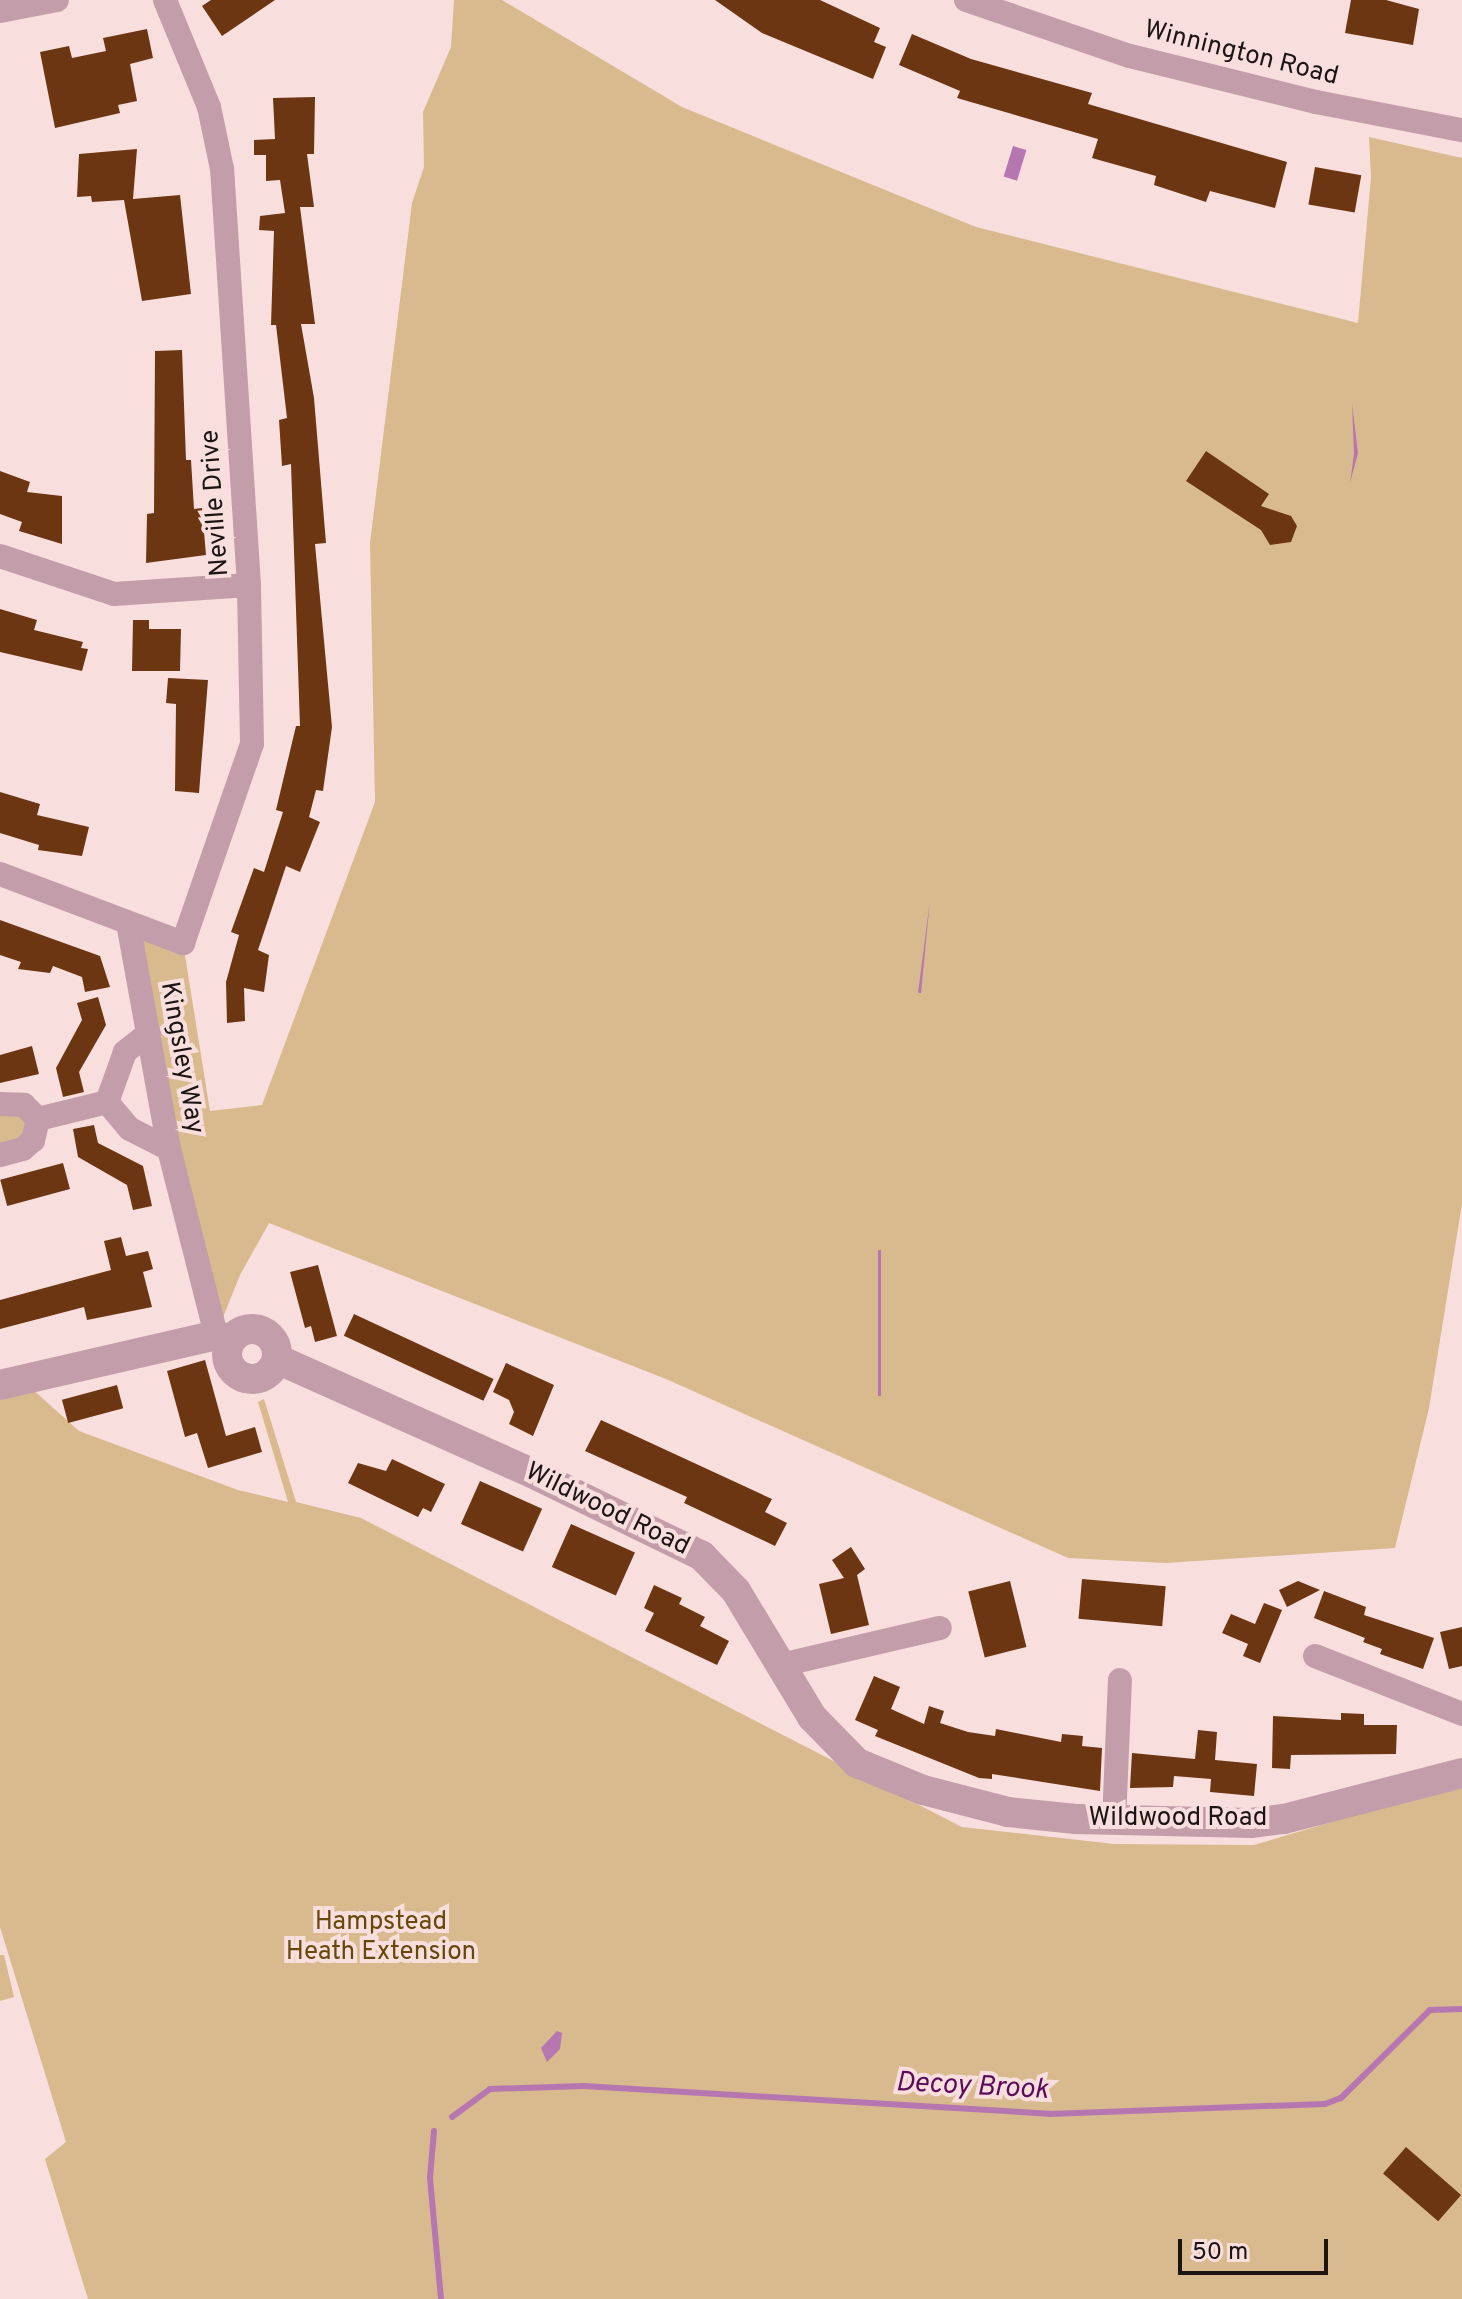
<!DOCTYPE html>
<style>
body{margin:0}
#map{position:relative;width:1462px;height:2299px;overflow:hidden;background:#f8dfdd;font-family:Overpass,sans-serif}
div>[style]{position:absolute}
.green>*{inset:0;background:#d8ba8e}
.water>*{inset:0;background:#b677b1;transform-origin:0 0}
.stream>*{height:6px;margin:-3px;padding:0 3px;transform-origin:3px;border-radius:3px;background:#b677b1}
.building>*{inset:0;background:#6c3613;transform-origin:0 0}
.minor>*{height:24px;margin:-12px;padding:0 12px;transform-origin:12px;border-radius:12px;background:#c49daa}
.tertiary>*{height:30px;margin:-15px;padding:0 15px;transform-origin:15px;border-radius:15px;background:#c49daa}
.tertiary>.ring{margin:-15px;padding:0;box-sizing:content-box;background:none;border:30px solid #c49daa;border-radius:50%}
span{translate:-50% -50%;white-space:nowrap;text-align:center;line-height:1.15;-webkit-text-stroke:8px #f8dfdd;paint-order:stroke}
.street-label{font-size:26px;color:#1d1514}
.park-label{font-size:26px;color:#684809}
.water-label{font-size:28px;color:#5b0b59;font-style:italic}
.scale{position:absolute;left:1178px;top:2239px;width:150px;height:36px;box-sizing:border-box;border:4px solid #1d1514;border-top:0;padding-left:10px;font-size:24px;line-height:28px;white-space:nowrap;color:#1d1514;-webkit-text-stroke:6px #f8dfdd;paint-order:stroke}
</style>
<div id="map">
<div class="green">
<div style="clip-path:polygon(454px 0,502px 0,682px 107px,976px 227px,1358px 323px,1371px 177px,1369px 137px,1462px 158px,1462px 1204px,1429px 1408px,1395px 1548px,1166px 1563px,1068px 1558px,666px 1379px,269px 1223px,240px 1275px,216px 1335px,128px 923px,183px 943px,210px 1111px,262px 1105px,375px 802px,370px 543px,412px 203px,424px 167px,423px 112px,451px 47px)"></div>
<div style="clip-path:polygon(0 1110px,22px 1113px,29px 1132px,0 1150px)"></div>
<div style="clip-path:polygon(21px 1379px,79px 1431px,238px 1490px,288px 1502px,258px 1402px,264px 1399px,296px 1502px,361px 1518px,962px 1827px,1114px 1844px,1254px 1845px,1462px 1783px,1462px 2299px,88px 2299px,45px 2159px,66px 2142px,0 1927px,0 1385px)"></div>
<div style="clip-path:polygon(4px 1955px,14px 1997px,0 2001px,0 1955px)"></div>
</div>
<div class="water">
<div style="left:1013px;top:146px;width:14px;height:32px;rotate:17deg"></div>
<div style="clip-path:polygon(1352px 403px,1358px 453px,1350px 483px,1354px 454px)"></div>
<div style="clip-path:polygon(930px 900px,921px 993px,918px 993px)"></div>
<div style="left:878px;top:1250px;width:3px;height:146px"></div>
<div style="clip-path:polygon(557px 2031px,562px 2033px,560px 2049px,547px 2062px,541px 2048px)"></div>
</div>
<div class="stream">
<div style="left:452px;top:2117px;width:47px;rotate:-36.4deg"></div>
<div style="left:490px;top:2089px;width:94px;rotate:-1.8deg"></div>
<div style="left:584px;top:2086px;width:466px;rotate:3.4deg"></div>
<div style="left:1049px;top:2114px;width:276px;rotate:-2.1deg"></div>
<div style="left:1325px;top:2104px;width:17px;rotate:-21deg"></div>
<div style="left:1341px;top:2098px;width:125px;rotate:-44.7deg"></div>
<div style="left:1430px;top:2010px;width:32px;rotate:-2deg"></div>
<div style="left:434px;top:2131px;width:47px;rotate:94.9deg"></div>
<div style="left:430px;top:2178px;width:121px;rotate:84.8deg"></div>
</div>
<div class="building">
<div style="clip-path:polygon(211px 0,275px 0,222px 36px,202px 6px)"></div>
<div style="clip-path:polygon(715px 0,820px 0,880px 28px,874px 42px,886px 47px,873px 79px,762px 33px)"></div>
<div style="clip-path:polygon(1351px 0,1386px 0,1419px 9px,1413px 45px,1345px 33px)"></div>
<div style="clip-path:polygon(147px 29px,153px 58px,130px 64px,137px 101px,118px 105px,120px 113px,55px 128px,40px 52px,69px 46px,72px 58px,106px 51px,103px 38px)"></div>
<div style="clip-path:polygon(912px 34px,971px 59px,1092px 93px,1088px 104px,1287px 162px,1275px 208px,1210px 191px,1206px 202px,1154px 185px,1156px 176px,1092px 158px,1098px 139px,957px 98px,960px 91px,899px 65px)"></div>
<div style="clip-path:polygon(315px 97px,314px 154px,307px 154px,314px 207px,300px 207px,315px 324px,301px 324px,314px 398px,326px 543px,315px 544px,332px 727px,323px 791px,316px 790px,309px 817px,320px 822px,300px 872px,286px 866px,258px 950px,269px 955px,264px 992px,244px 988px,245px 1021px,227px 1023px,226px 982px,239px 935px,231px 932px,254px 868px,264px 872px,283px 812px,276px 810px,296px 726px,300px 726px,291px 464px,282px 466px,279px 420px,287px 418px,276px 325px,271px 325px,274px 231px,259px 230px,260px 216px,285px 213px,280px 180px,266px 181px,266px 155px,254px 155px,254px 140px,275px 139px,273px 98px)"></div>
<div style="clip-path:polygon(137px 149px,133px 199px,180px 195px,191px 294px,142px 301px,124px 200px,92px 202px,91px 196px,77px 197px,79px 154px)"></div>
<div style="left:1315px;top:167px;width:47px;height:38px;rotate:10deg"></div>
<div style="clip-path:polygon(182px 350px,186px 460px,191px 460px,194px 509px,202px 508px,206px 555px,146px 563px,147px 514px,154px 513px,155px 351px)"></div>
<div style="clip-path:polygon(1206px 451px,1269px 494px,1261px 506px,1291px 516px,1297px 526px,1291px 542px,1270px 545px,1261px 530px,1186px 481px)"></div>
<div style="clip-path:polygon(0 471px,30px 482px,27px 492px,62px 496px,62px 544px,19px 531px,22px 522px,0 514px)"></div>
<div style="clip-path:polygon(0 609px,37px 620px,34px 630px,83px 642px,81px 648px,88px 649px,82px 671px,0 652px)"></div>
<div style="clip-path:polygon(133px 620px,149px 620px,149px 629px,181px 629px,180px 671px,132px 671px)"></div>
<div style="clip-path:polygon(168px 678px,208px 680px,199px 793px,175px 791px,176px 704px,166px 703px)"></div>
<div style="clip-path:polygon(0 792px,40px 804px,37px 815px,89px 827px,82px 856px,38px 850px,39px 845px,0 833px)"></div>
<div style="clip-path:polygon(0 920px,100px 956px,110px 987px,85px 992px,82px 977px,53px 966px,50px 973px,18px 969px,21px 962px,0 955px)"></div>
<div style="clip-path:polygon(98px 997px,106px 1025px,79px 1072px,84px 1092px,63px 1097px,56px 1068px,82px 1020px,77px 1003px)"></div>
<div style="clip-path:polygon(32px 1046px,39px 1074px,0 1083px,0 1055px)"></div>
<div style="clip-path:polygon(94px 1125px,98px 1143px,143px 1166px,152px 1206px,133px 1210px,127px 1185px,78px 1157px,73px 1129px)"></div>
<div style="left:63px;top:1163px;width:27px;height:65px;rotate:75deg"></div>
<div style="clip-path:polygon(121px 1237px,126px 1256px,148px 1251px,153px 1269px,143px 1272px,152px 1307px,87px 1320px,84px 1307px,0 1329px,0 1300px,111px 1270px,104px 1241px)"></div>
<div style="clip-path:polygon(318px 1265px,337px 1336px,315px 1342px,311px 1326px,305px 1328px,290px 1272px)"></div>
<div style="left:354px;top:1314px;width:154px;height:24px;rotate:25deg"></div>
<div style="clip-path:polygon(205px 1360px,226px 1436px,255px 1427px,262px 1452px,208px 1468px,197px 1433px,185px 1437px,167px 1371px)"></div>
<div style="clip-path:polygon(506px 1363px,554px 1385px,533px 1436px,509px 1424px,514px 1412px,509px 1400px,493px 1392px)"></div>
<div style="left:117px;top:1385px;width:24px;height:57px;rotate:75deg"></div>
<div style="clip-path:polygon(601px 1420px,772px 1499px,765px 1512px,787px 1523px,775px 1546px,684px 1503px,687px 1497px,585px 1451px)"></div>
<div style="clip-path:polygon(392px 1459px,445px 1484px,431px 1512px,423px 1508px,418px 1517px,348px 1483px,358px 1463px,386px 1471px)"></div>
<div style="left:480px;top:1481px;width:68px;height:47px;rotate:24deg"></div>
<div style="left:571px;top:1524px;width:70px;height:47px;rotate:24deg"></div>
<div style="clip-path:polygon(851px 1547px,865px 1569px,857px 1575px,869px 1625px,831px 1634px,819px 1584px,844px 1578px,832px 1560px)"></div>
<div style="left:1082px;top:1579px;width:84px;height:40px;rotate:5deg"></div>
<div style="left:1010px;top:1581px;width:68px;height:43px;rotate:76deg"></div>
<div style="clip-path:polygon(1298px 1581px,1320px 1590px,1287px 1607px,1279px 1590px)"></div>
<div style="clip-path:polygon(654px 1585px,682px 1598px,679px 1604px,705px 1617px,700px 1626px,729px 1641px,717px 1665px,645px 1631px,654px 1613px,644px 1608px)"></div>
<div style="clip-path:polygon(1324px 1591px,1366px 1607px,1364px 1615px,1434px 1638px,1423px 1669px,1380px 1654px,1382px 1649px,1363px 1642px,1365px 1638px,1314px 1618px)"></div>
<div style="clip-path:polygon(1264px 1603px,1282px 1610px,1260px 1663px,1243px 1656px,1248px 1644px,1222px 1633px,1231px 1614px,1255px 1624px)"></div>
<div style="clip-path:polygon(1462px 1627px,1462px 1666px,1449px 1669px,1440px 1632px)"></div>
<div style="clip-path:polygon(874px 1676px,900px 1687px,891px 1709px,924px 1724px,929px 1706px,944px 1711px,940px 1723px,968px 1732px,995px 1736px,996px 1729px,1061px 1742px,1062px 1734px,1083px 1736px,1082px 1746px,1102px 1748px,1100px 1791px,992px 1774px,992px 1779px,979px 1778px,875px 1736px,878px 1730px,855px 1720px)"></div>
<div style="clip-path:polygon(1341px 1713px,1364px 1714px,1364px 1725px,1397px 1725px,1396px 1754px,1291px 1755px,1290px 1769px,1272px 1768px,1273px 1716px,1341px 1720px)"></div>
<div style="clip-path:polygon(1198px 1730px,1217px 1732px,1215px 1760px,1257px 1764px,1254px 1796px,1210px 1792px,1211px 1779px,1174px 1776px,1173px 1787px,1130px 1788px,1132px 1753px,1195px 1759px)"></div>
<div style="left:1406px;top:2147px;width:73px;height:35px;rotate:41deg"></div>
</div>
<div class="minor">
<div style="left:966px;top:0;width:173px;rotate:18.9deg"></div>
<div style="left:1130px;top:56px;width:192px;rotate:13.9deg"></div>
<div style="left:1316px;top:102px;width:149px;rotate:10.9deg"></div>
<div style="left:0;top:11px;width:58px;rotate:-10.9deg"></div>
<div style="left:0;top:556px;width:120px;rotate:18.4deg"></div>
<div style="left:114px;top:594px;width:135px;rotate:-3.8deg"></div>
<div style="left:0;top:874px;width:196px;rotate:20.7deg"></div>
<div style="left:183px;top:943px;width:211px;rotate:-70.9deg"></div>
<div style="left:252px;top:744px;width:159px;rotate:-91.1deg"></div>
<div style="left:249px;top:585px;width:417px;rotate:-93.7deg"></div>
<div style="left:222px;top:169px;width:63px;rotate:-101.8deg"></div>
<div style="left:209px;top:107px;width:116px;rotate:-112.4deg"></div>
<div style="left:128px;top:923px;width:230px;rotate:79.7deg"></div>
<div style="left:169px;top:1149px;width:192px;rotate:75.8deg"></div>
<div style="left:149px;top:1033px;width:31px;rotate:142deg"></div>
<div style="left:125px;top:1052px;width:53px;rotate:109.8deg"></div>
<div style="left:107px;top:1102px;width:35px;rotate:50deg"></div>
<div style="left:130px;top:1129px;width:44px;rotate:27.1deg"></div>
<div style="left:0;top:1104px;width:24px;rotate:2deg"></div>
<div style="left:24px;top:1105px;width:20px;rotate:45deg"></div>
<div style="left:38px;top:1119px;width:22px;rotate:103deg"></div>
<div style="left:33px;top:1140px;width:13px;rotate:138deg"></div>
<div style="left:23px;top:1149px;width:24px;rotate:165deg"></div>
<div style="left:38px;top:1119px;width:71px;rotate:-13.8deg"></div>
<div style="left:1315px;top:1656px;width:158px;rotate:21.5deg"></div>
<div style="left:781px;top:1665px;width:163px;rotate:-13.1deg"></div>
<div style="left:1114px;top:1822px;width:142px;rotate:-87.6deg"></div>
</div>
<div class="tertiary">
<div class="ring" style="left:227px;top:1329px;width:20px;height:20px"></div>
<div style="left:277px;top:1359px;width:279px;rotate:24.1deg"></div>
<div style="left:532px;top:1473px;width:189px;rotate:26deg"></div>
<div style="left:702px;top:1556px;width:49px;rotate:45.8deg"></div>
<div style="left:736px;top:1591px;width:147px;rotate:58.9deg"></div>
<div style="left:812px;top:1717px;width:64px;rotate:45.6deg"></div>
<div style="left:857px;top:1763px;width:71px;rotate:22.2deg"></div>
<div style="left:923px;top:1790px;width:88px;rotate:14.5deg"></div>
<div style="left:1008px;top:1812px;width:68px;rotate:5.9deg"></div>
<div style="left:1076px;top:1819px;width:175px;rotate:1.3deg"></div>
<div style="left:1251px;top:1823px;width:33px;rotate:-7deg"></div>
<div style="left:1284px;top:1819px;width:184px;rotate:-14.5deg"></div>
<div style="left:0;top:1385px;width:222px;rotate:-13deg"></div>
<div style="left:216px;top:1335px;width:16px;rotate:22deg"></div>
</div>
<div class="street-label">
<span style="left:1241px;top:54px;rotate:14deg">Winnington Road</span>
<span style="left:216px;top:503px;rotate:-94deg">Neville Drive</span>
<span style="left:181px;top:1058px;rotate:80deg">Kingsley Way</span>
<span style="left:607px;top:1510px;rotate:26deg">Wildwood Road</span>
<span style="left:1178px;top:1819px">Wildwood Road</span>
</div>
<div class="park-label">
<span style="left:381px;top:1938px">Hampstead<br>Heath Extension</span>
</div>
<div class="water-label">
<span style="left:972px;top:2087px;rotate:3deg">Decoy Brook</span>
</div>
<div class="scale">50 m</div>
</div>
